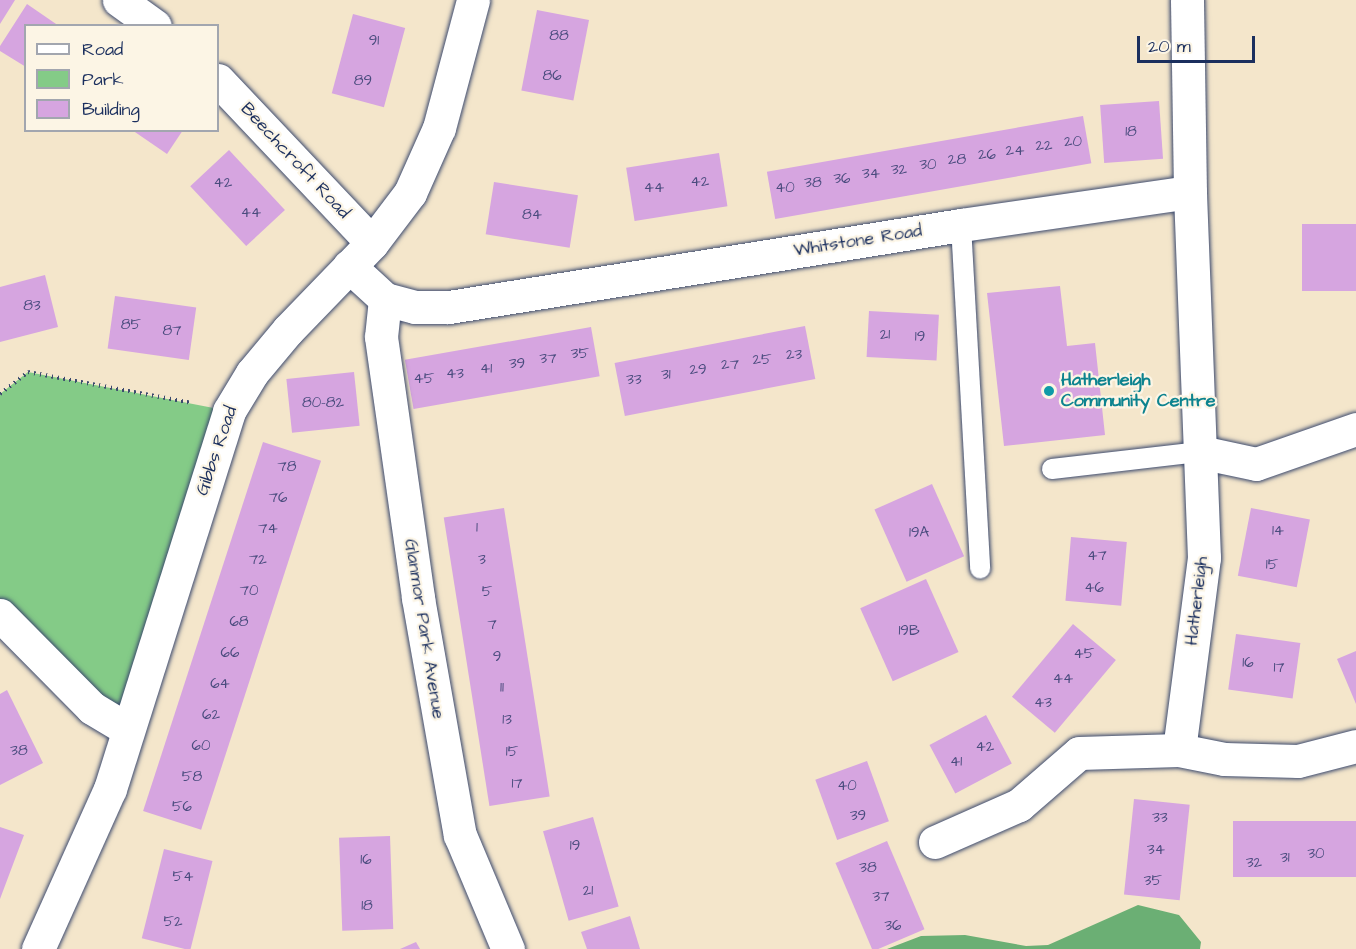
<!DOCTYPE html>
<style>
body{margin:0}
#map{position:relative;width:1356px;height:949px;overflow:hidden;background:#f4e6cb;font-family:"Architects Daughter",sans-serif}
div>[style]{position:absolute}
.green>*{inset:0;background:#84cb87}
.forest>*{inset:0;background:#6baf74}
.building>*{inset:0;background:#d6a5e0;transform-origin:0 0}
.path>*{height:4px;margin-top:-2px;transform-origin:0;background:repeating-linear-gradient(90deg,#3c4a6e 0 1.5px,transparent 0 6px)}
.roads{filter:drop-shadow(0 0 2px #3c4a6e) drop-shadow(0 0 2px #3c4a6e)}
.lane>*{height:20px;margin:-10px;padding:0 10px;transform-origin:10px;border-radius:10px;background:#fff}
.street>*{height:33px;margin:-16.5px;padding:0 16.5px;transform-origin:16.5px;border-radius:16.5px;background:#fff}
.dots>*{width:16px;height:16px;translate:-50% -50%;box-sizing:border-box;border:3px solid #fcf5e5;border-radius:50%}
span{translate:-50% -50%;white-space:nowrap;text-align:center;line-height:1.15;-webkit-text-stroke:4.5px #fcf5e5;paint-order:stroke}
.number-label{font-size:15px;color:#4a4c7e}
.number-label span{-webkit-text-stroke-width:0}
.street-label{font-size:18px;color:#1b2f5e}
.culture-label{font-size:18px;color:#0d838f;font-weight:700}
.left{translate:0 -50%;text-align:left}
.legend{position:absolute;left:24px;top:24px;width:195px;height:108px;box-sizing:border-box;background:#fcf5e5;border:2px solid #a2a6af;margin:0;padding:8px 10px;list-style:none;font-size:18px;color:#1b2f5e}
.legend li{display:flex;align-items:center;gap:12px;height:30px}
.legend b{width:30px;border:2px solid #a2a6af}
.scale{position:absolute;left:1137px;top:36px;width:118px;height:27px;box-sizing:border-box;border:3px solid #1b2f5e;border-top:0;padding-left:8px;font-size:18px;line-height:21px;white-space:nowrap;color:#1b2f5e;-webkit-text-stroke:4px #fcf5e5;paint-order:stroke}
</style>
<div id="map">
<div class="green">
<div style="clip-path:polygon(28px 372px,229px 411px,127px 729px,0 615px,0 394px)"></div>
</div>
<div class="forest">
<div style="clip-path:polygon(1138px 905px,1179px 915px,1201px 942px,1200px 949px,887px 949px,921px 936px,965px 935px,1026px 946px,1048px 945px)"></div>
</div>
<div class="building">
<div style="clip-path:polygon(0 0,15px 0,0 24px)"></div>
<div style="clip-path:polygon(27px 4px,59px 26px,26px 26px,26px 67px,0 51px,0 46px)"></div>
<div style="left:537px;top:10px;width:53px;height:82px;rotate:11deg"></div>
<div style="left:353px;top:14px;width:54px;height:82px;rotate:15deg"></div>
<div style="left:1159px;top:101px;width:58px;height:59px;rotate:86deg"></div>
<div style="left:1083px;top:116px;width:48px;height:321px;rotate:80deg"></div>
<div style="clip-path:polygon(132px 130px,183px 130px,167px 154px)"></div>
<div style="left:229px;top:150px;width:82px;height:53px;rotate:47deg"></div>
<div style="left:719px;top:153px;width:54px;height:94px;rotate:81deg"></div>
<div style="left:494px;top:182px;width:85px;height:53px;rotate:9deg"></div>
<div style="left:1356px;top:224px;width:67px;height:54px;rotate:90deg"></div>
<div style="clip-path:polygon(45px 275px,58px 327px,0 342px,0 287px)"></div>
<div style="clip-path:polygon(1060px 286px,1067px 346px,1095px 343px,1105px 435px,1004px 446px,987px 293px)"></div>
<div style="left:115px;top:296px;width:82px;height:53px;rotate:8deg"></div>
<div style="left:869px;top:311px;width:70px;height:46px;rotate:3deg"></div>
<div style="left:805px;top:326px;width:54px;height:194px;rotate:79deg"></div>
<div style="left:591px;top:327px;width:50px;height:189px;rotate:80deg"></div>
<div style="left:354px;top:372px;width:54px;height:68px;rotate:84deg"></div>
<div style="left:263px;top:442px;width:61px;height:388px;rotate:18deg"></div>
<div style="left:932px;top:484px;width:79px;height:63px;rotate:66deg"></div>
<div style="left:504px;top:508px;width:292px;height:61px;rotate:81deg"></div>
<div style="left:1251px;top:508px;width:60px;height:69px;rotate:11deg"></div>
<div style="left:1071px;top:537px;width:56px;height:64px;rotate:5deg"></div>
<div style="left:926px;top:579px;width:80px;height:72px;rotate:66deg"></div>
<div style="left:1073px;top:624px;width:56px;height:95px;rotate:40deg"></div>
<div style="left:1236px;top:634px;width:65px;height:56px;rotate:8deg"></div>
<div style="clip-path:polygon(1356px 651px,1356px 704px,1337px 659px)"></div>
<div style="clip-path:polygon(7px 690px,43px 763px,0 785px,0 694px)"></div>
<div style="left:986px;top:715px;width:55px;height:64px;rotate:62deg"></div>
<div style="left:867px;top:761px;width:64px;height:55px;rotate:70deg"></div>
<div style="left:1134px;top:799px;width:56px;height:96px;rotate:6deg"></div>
<div style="left:593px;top:817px;width:93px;height:52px;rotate:74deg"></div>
<div style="left:1356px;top:821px;width:56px;height:123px;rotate:90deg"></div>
<div style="clip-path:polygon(0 827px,24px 835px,0 899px)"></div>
<div style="left:390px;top:836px;width:93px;height:51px;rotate:88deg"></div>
<div style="left:887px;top:841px;width:96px;height:56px;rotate:67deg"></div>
<div style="left:164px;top:849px;width:50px;height:92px;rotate:14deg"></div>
<div style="clip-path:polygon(630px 916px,640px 949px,587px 949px,581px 932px)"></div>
<div style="clip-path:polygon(416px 942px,420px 949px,400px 949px)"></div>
</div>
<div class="path">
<div style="left:0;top:394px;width:36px;rotate:-38deg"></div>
<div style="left:28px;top:372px;width:167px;rotate:10.7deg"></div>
</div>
<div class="roads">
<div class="lane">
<div style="left:961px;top:225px;width:344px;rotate:86.8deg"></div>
<div style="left:1052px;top:469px;width:149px;rotate:-6.6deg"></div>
</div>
<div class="street">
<div style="left:119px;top:0;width:44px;rotate:35.8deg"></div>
<div style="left:218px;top:80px;width:224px;rotate:46.6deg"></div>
<div style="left:349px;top:266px;width:49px;rotate:42.5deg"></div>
<div style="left:385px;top:299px;width:31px;rotate:15deg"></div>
<div style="left:415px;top:307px;width:34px"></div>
<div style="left:449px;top:307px;width:519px;rotate:-9.1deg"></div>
<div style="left:961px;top:225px;width:231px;rotate:-8.2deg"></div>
<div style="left:1190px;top:192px;width:192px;rotate:-90.9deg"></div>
<div style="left:385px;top:299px;width:38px;rotate:96deg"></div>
<div style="left:381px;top:337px;width:264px;rotate:81.9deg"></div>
<div style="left:418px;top:598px;width:241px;rotate:80deg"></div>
<div style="left:460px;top:835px;width:124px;rotate:67.2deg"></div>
<div style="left:1200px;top:452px;width:57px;rotate:12.1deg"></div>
<div style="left:1256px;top:464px;width:106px;rotate:-19.3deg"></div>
<div style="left:0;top:615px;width:131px;rotate:45.3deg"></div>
<div style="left:92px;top:708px;width:41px;rotate:31deg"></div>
<div style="left:1179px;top:750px;width:194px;rotate:-82.6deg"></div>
<div style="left:1204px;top:558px;width:366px;rotate:-92.2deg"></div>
<div style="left:935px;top:842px;width:92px;rotate:-23.8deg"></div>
<div style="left:1019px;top:805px;width:79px;rotate:-40.9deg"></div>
<div style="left:1079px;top:753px;width:100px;rotate:-1.7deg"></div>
<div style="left:1179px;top:750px;width:46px;rotate:11.3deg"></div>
<div style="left:1224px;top:759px;width:74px;rotate:1.5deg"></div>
<div style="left:1298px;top:761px;width:60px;rotate:-14.5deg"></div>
<div style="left:38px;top:949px;width:175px;rotate:-65.8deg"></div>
<div style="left:110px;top:789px;width:396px;rotate:-72.5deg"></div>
<div style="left:229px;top:411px;width:44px;rotate:-58.8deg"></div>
<div style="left:252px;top:373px;width:56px;rotate:-50.1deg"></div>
<div style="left:288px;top:330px;width:121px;rotate:-46deg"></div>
<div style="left:372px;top:243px;width:63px;rotate:-52.8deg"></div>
<div style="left:410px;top:193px;width:71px;rotate:-66deg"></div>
<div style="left:439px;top:128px;width:132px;rotate:-75.1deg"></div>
</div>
</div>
<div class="dots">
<div style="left:1049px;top:391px;background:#0f9aa8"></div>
</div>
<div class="number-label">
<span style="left:559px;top:36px">88</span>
<span style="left:374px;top:41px">91</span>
<span style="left:552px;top:76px">86</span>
<span style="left:363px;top:81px">89</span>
<span style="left:1131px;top:132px">18</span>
<span style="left:1073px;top:142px">20</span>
<span style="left:1044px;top:146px">22</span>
<span style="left:1015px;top:151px">24</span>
<span style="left:987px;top:155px">26</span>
<span style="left:957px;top:160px">28</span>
<span style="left:928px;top:165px">30</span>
<span style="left:899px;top:170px">32</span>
<span style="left:871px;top:174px">34</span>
<span style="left:842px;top:179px">36</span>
<span style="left:700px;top:182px">42</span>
<span style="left:223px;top:183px">42</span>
<span style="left:813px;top:183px">38</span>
<span style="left:654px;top:188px">44</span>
<span style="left:785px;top:188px">40</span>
<span style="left:251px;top:213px">44</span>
<span style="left:532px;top:215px">84</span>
<span style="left:32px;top:306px">83</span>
<span style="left:131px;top:325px">85</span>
<span style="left:172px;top:331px">87</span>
<span style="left:885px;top:335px">21</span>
<span style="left:920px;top:337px">19</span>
<span style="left:580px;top:354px">35</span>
<span style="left:794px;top:355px">23</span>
<span style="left:548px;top:359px">37</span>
<span style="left:762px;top:360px">25</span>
<span style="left:517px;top:364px">39</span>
<span style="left:730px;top:365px">27</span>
<span style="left:486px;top:369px">41</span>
<span style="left:698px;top:370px">29</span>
<span style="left:455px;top:374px">43</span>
<span style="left:666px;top:375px">31</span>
<span style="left:424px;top:379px">45</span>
<span style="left:634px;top:380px">33</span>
<span style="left:323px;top:403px">80-82</span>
<span style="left:287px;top:467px">78</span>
<span style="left:278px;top:498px">76</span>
<span style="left:477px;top:528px">1</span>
<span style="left:268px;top:529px">74</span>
<span style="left:1278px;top:531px">14</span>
<span style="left:919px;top:533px">19A</span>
<span style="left:1097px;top:556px">47</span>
<span style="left:258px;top:560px">72</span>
<span style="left:482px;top:560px">3</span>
<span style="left:1272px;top:565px">15</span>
<span style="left:1094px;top:588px">46</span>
<span style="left:249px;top:591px">70</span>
<span style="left:487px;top:592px">5</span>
<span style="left:239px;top:622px">68</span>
<span style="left:492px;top:625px">7</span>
<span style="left:909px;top:631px">19B</span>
<span style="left:230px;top:653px">66</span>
<span style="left:1084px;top:654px">45</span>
<span style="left:497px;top:657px">9</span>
<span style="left:1248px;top:663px">16</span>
<span style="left:1279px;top:668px">17</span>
<span style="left:1063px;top:679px">44</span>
<span style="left:220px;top:684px">64</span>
<span style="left:502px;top:688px">11</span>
<span style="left:1043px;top:703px">43</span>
<span style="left:211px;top:715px">62</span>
<span style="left:507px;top:720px">13</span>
<span style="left:201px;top:746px">60</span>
<span style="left:985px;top:747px">42</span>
<span style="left:19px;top:751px">38</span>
<span style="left:512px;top:752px">15</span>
<span style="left:956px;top:762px">41</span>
<span style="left:192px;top:777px">58</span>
<span style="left:517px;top:784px">17</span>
<span style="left:847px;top:786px">40</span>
<span style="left:182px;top:807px">56</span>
<span style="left:858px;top:816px">39</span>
<span style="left:1160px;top:818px">33</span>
<span style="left:575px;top:846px">19</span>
<span style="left:1156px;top:850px">34</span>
<span style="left:1316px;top:854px">30</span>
<span style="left:1285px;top:858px">31</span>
<span style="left:366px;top:860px">16</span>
<span style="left:1254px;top:863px">32</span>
<span style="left:868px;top:868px">38</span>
<span style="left:183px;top:877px">54</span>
<span style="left:1153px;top:881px">35</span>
<span style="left:588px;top:891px">21</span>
<span style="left:881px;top:897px">37</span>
<span style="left:367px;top:906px">18</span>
<span style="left:173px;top:922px">52</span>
<span style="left:893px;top:926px">36</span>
</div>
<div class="street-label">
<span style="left:295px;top:161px;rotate:47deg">Beechcroft Road</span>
<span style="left:858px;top:241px;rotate:-9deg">Whitstone Road</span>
<span style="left:217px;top:451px;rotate:-71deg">Gibbs Road</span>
<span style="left:1197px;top:601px;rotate:-83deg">Hatherleigh</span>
<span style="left:424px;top:629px;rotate:81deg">Glanmor Park Avenue</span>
</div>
<div class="culture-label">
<span class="left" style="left:1061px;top:391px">Hatherleigh<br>Community Centre</span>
</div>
<ul class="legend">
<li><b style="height:8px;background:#fff"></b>Road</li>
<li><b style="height:16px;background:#84cb87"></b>Park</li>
<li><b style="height:16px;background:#d6a5e0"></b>Building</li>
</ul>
<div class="scale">20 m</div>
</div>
